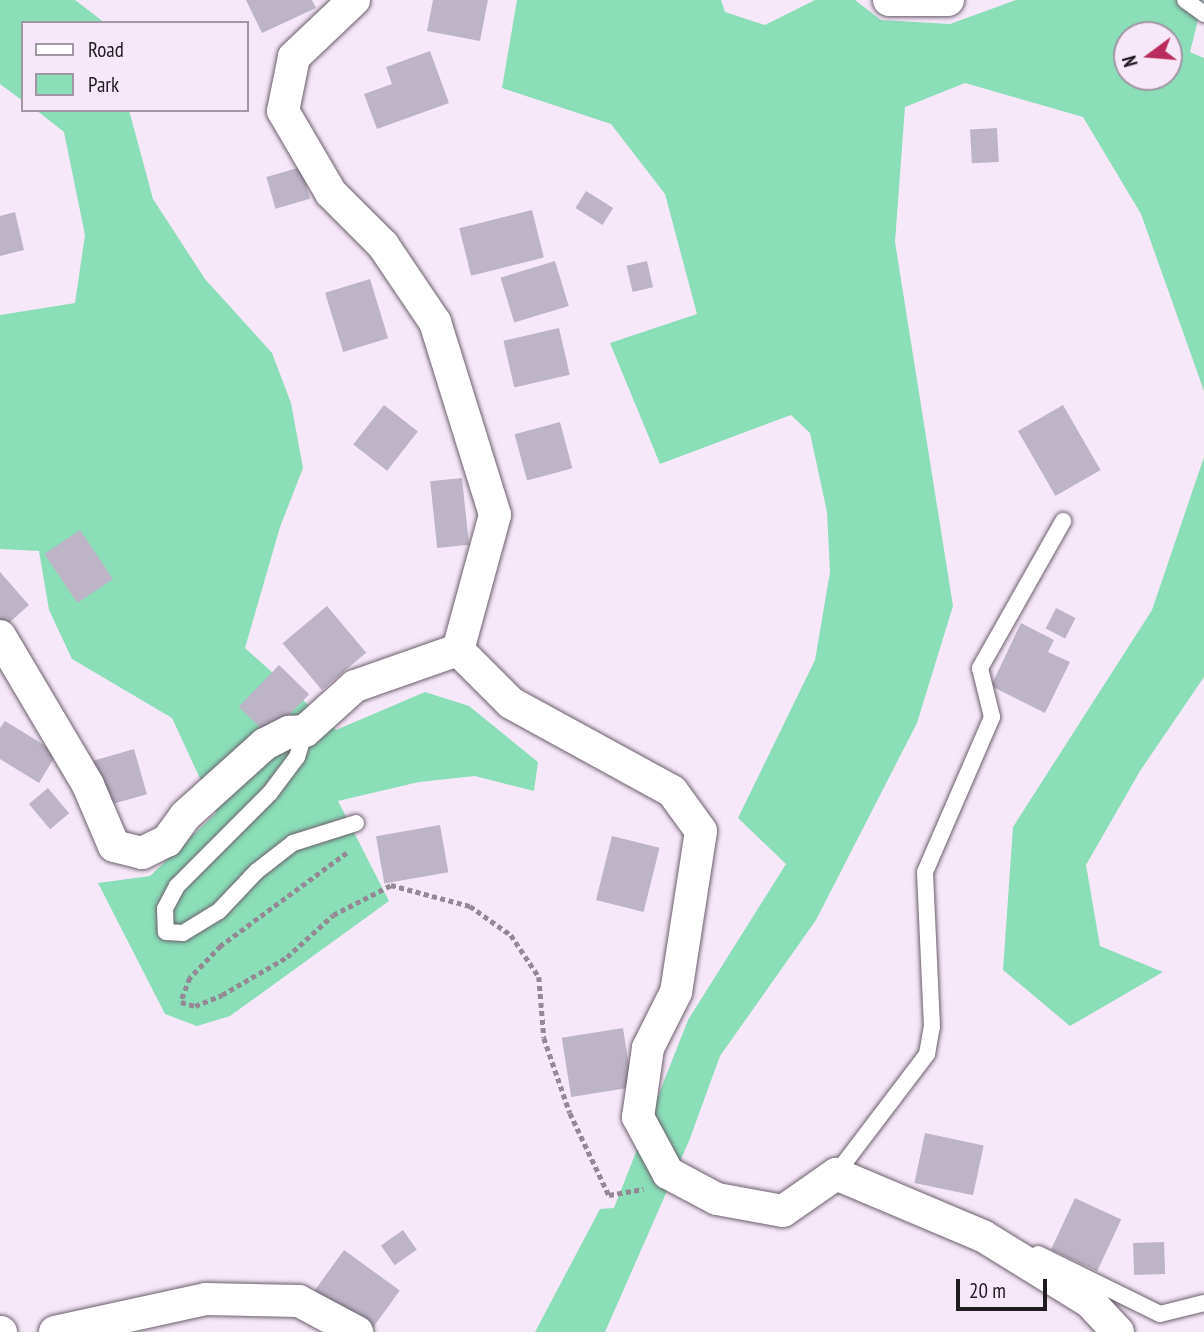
<!DOCTYPE html>
<style>
body{margin:0}
#map{position:relative;width:1204px;height:1332px;overflow:hidden;background:#f7e8f9;font-family:"PT Sans Narrow",sans-serif}
div>[style]{position:absolute}
.green>*{inset:0;background:#8adeb8}
.building>*{inset:0;background:#bdb5c7;transform-origin:0 0}
.path>*{height:4.5px;margin-top:-2.25px;transform-origin:0;background:repeating-linear-gradient(90deg,#938894 0 5px,transparent 0 8.5px)}
.roads{filter:drop-shadow(0 0 2px #6b5e6c) drop-shadow(0 0 2px #6b5e6c)}
.service>*{height:16px;margin:-8px;padding:0 8px;transform-origin:8px;border-radius:8px;background:#fff}
.minor>*{height:32px;margin:-16px;padding:0 16px;transform-origin:16px;border-radius:16px;background:#fff}
span{translate:-50% -50%;white-space:nowrap;text-align:center;line-height:1.15;-webkit-text-stroke:6px #f7e8f9;paint-order:stroke}
.legend{position:absolute;left:21px;top:21px;width:228px;height:91px;box-sizing:border-box;background:#f7e8f9;border:2px solid #a196a3;margin:0;padding:9px 12px;list-style:none;font-size:21px;color:#201b21}
.legend li{display:flex;align-items:center;gap:14px;height:35px}
.legend b{width:35px;border:2px solid #a196a3}
.north{position:absolute;left:1113px;top:21px;width:70px;height:70px;box-sizing:border-box;background:#f7e8f9;border:2px solid #a196a3;border-radius:50%;rotate:254deg;font-size:19px;font-weight:700;line-height:28px;text-align:center;color:#201b21}
.north::after{content:'';display:block;margin:auto;width:24px;height:32px;background:#ba2c5d;clip-path:polygon(50% 0,100% 100%,50% 72%,0 100%)}
.scale{position:absolute;left:956px;top:1279px;width:91px;height:32px;box-sizing:border-box;border:4px solid #201b21;border-top:0;padding-left:9px;font-size:21px;line-height:24px;white-space:nowrap;color:#201b21;-webkit-text-stroke:5px #f7e8f9;paint-order:stroke}
</style>
<div id="map">
<div class="green">
<div style="clip-path:polygon(0 0,75px 0,105px 23px,23px 23px,23px 101px,0 84px)"></div>
<div style="clip-path:polygon(evenodd,517px 0,721px 0,725px 12px,765px 25px,815px 0,855px 0,881px 20px,950px 24px,1016px 0,1203px 0,1190px 52px,1204px 58px,1204px 391px,1141px 214px,1083px 117px,965px 83px,905px 107px,895px 242px,953px 606px,917px 723px,816px 920px,720px 1056px,689px 1141px,605px 1332px,535px 1332px,600px 1209px,614px 1208px,688px 1020px,786px 864px,738px 818px,815px 660px,830px 572px,827px 512px,810px 433px,791px 415px,660px 464px,610px 343px,697px 314px,665px 194px,611px 124px,502px 88px,517px 0,1127px 35px,1169px 35px,1169px 77px,1127px 77px,1127px 35px)"></div>
<div style="clip-path:polygon(36px 110px,129px 110px,153px 199px,205px 279px,272px 353px,291px 403px,303px 468px,280px 527px,245px 648px,336px 730px,425px 692px,469px 706px,538px 762px,534px 791px,475px 776px,419px 782px,338px 801px,389px 901px,230px 1016px,197px 1026px,165px 1014px,98px 883px,150px 876px,216px 813px,172px 718px,72px 659px,49px 610px,39px 551px,0 549px,0 315px,75px 303px,85px 235px,64px 132px)"></div>
<div style="clip-path:polygon(1204px 457px,1204px 677px,1140px 771px,1086px 865px,1100px 946px,1163px 972px,1070px 1026px,1003px 970px,1013px 827px,1152px 610px)"></div>
</div>
<div class="building">
<div style="clip-path:polygon(246px 0,312px 0,316px 8px,262px 33px)"></div>
<div style="clip-path:polygon(433px 0,488px 0,480px 41px,427px 31px)"></div>
<div style="clip-path:polygon(430px 51px,449px 103px,377px 129px,364px 94px,392px 84px,386px 67px)"></div>
<div style="left:997px;top:128px;width:34px;height:27px;rotate:87deg"></div>
<div style="left:301px;top:167px;width:33px;height:36px;rotate:74deg"></div>
<div style="left:586px;top:191px;width:32px;height:20px;rotate:32deg"></div>
<div style="left:532px;top:210px;width:49px;height:75px;rotate:76deg"></div>
<div style="clip-path:polygon(15px 212px,24px 250px,0 256px,0 216px)"></div>
<div style="left:555px;top:261px;width:47px;height:57px;rotate:73deg"></div>
<div style="left:647px;top:261px;width:27px;height:21px;rotate:77deg"></div>
<div style="left:370px;top:279px;width:62px;height:47px;rotate:73deg"></div>
<div style="left:559px;top:328px;width:48px;height:57px;rotate:77deg"></div>
<div style="left:384px;top:405px;width:43px;height:50px;rotate:38deg"></div>
<div style="left:1063px;top:405px;width:75px;height:52px;rotate:60deg"></div>
<div style="left:560px;top:422px;width:48px;height:47px;rotate:75deg"></div>
<div style="left:462px;top:478px;width:67px;height:32px;rotate:84deg"></div>
<div style="left:80px;top:530px;width:59px;height:43px;rotate:56deg"></div>
<div style="clip-path:polygon(0 572px,29px 605px,0 631px)"></div>
<div style="left:327px;top:606px;width:61px;height:58px;rotate:50deg"></div>
<div style="left:1056px;top:608px;width:22px;height:23px;rotate:27deg"></div>
<div style="clip-path:polygon(1021px 623px,1054px 640px,1048px 652px,1070px 662px,1045px 713px,991px 686px)"></div>
<div style="left:279px;top:665px;width:42px;height:58px;rotate:44deg"></div>
<div style="clip-path:polygon(5px 721px,57px 753px,39px 783px,0 759px,0 728px)"></div>
<div style="left:134px;top:749px;width:47px;height:45px;rotate:74deg"></div>
<div style="left:48px;top:788px;width:33px;height:25px;rotate:50deg"></div>
<div style="left:440px;top:825px;width:48px;height:65px;rotate:80deg"></div>
<div style="left:612px;top:836px;width:49px;height:66px;rotate:14deg"></div>
<div style="left:623px;top:1028px;width:60px;height:62px;rotate:81deg"></div>
<div style="left:925px;top:1133px;width:60px;height:51px;rotate:12deg"></div>
<div style="left:1075px;top:1198px;width:51px;height:57px;rotate:25deg"></div>
<div style="left:403px;top:1230px;width:24px;height:27px;rotate:55deg"></div>
<div style="left:1164px;top:1242px;width:32px;height:31px;rotate:88deg"></div>
<div style="left:344px;top:1250px;width:69px;height:50px;rotate:36deg"></div>
</div>
<div class="path">
<div style="left:347px;top:853px;width:157px;rotate:143.6deg"></div>
<div style="left:221px;top:946px;width:45px;rotate:134.1deg"></div>
<div style="left:190px;top:978px;width:26px;rotate:111deg"></div>
<div style="left:181px;top:1002px;width:15px;rotate:16deg"></div>
<div style="left:195px;top:1006px;width:29px;rotate:-22deg"></div>
<div style="left:222px;top:995px;width:75px;rotate:-30.3deg"></div>
<div style="left:287px;top:957px;width:62px;rotate:-42.4deg"></div>
<div style="left:333px;top:915px;width:65px;rotate:-27.3deg"></div>
<div style="left:391px;top:885px;width:82px;rotate:14.9deg"></div>
<div style="left:470px;top:906px;width:50px;rotate:35.3deg"></div>
<div style="left:511px;top:935px;width:50px;rotate:56.3deg"></div>
<div style="left:539px;top:977px;width:61px;rotate:85.3deg"></div>
<div style="left:544px;top:1038px;width:79px;rotate:70.9deg"></div>
<div style="left:570px;top:1113px;width:91px;rotate:64.6deg"></div>
<div style="left:609px;top:1195px;width:35px;rotate:-10deg"></div>
</div>
<div class="roads">
<div class="service">
<div style="left:1185px;top:0;width:24px;rotate:36deg"></div>
<div style="left:305px;top:731px;width:27px;rotate:107deg"></div>
<div style="left:297px;top:757px;width:45px;rotate:126.9deg"></div>
<div style="left:270px;top:793px;width:132px;rotate:135deg"></div>
<div style="left:177px;top:886px;width:26px;rotate:118deg"></div>
<div style="left:165px;top:909px;width:23px;rotate:88deg"></div>
<div style="left:166px;top:932px;width:17px;rotate:3deg"></div>
<div style="left:183px;top:933px;width:42px;rotate:-31.4deg"></div>
<div style="left:219px;top:911px;width:55px;rotate:-46.5deg"></div>
<div style="left:257px;top:871px;width:46px;rotate:-37.9deg"></div>
<div style="left:293px;top:843px;width:66px;rotate:-17.6deg"></div>
<div style="left:836px;top:1174px;width:151px;rotate:-52.8deg"></div>
<div style="left:927px;top:1054px;width:27px;rotate:-80deg"></div>
<div style="left:932px;top:1027px;width:155px;rotate:-92.6deg"></div>
<div style="left:925px;top:872px;width:169px;rotate:-66.6deg"></div>
<div style="left:992px;top:717px;width:50px;rotate:-103.8deg"></div>
<div style="left:980px;top:668px;width:169px;rotate:-60.5deg"></div>
<div style="left:1038px;top:1254px;width:136px;rotate:26.2deg"></div>
<div style="left:1160px;top:1314px;width:45px;rotate:-14deg"></div>
</div>
<div class="minor">
<div style="left:354px;top:0;width:83px;rotate:136.5deg"></div>
<div style="left:294px;top:57px;width:55px;rotate:101.5deg"></div>
<div style="left:283px;top:111px;width:95px;rotate:59.7deg"></div>
<div style="left:331px;top:193px;width:74px;rotate:45deg"></div>
<div style="left:383px;top:245px;width:93px;rotate:56deg"></div>
<div style="left:435px;top:322px;width:202px;rotate:72.7deg"></div>
<div style="left:495px;top:515px;width:140px;rotate:105.3deg"></div>
<div style="left:458px;top:650px;width:75px;rotate:45deg"></div>
<div style="left:511px;top:703px;width:183px;rotate:28.7deg"></div>
<div style="left:672px;top:791px;width:49px;rotate:54.1deg"></div>
<div style="left:701px;top:831px;width:163px;rotate:98.8deg"></div>
<div style="left:676px;top:992px;width:63px;rotate:116.6deg"></div>
<div style="left:648px;top:1048px;width:70px;rotate:98.2deg"></div>
<div style="left:638px;top:1117px;width:64px;rotate:61.8deg"></div>
<div style="left:668px;top:1173px;width:55px;rotate:28deg"></div>
<div style="left:717px;top:1199px;width:67px;rotate:10.3deg"></div>
<div style="left:783px;top:1211px;width:65px;rotate:-34.9deg"></div>
<div style="left:836px;top:1174px;width:160px;rotate:22.9deg"></div>
<div style="left:983px;top:1236px;width:126px;rotate:31.7deg"></div>
<div style="left:1090px;top:1302px;width:41px;rotate:47deg"></div>
<div style="left:889px;top:0;width:59px"></div>
<div style="left:0;top:636px;width:173px;rotate:59.4deg"></div>
<div style="left:88px;top:785px;width:66px;rotate:66.9deg"></div>
<div style="left:114px;top:846px;width:29px;rotate:14deg"></div>
<div style="left:142px;top:853px;width:28px;rotate:-26deg"></div>
<div style="left:167px;top:841px;width:31px;rotate:-54deg"></div>
<div style="left:185px;top:816px;width:108px;rotate:-42deg"></div>
<div style="left:265px;top:744px;width:27px;rotate:-27deg"></div>
<div style="left:289px;top:732px;width:16px;rotate:-4deg"></div>
<div style="left:305px;top:731px;width:67px;rotate:-42deg"></div>
<div style="left:355px;top:686px;width:109px;rotate:-19.3deg"></div>
<div style="left:0;top:1332px;width:1px"></div>
<div style="left:55px;top:1332px;width:155px;rotate:-12.3deg"></div>
<div style="left:206px;top:1299px;width:93px;rotate:1.2deg"></div>
<div style="left:299px;top:1301px;width:66px;rotate:28.1deg"></div>
</div>
</div>
<ul class="legend">
<li><b style="height:9px;background:#fff"></b>Road</li>
<li><b style="height:19px;background:#8adeb8"></b>Park</li>
</ul>
<div class="north">N</div>
<div class="scale">20 m</div>
</div>
